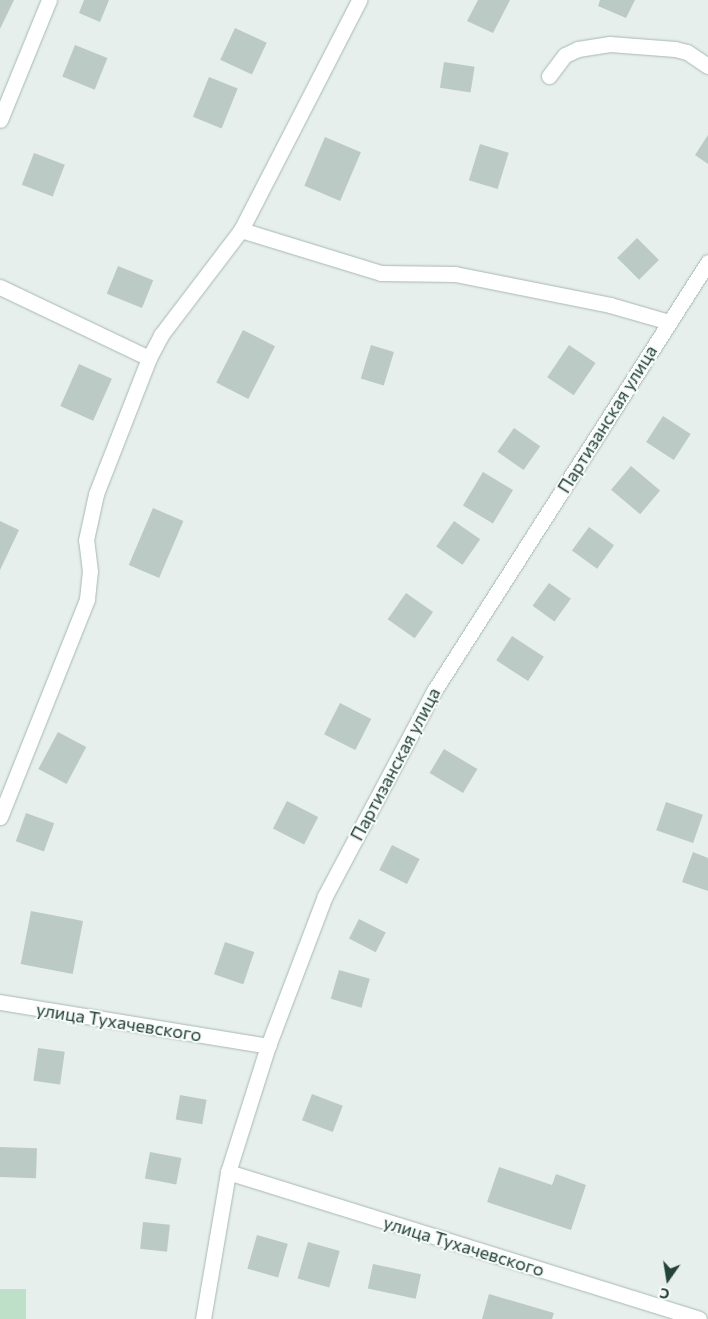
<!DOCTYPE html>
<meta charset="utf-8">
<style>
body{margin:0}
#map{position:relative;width:708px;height:1319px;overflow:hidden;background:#e6efeb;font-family:Commissioner,sans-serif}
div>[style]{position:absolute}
.green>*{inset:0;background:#bfe0c8;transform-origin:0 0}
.building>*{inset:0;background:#bbcac4;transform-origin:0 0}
.roads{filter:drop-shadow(0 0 1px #a8b8b2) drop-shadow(0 0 1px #a8b8b2)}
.minor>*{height:15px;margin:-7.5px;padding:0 7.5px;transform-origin:7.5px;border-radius:7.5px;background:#fff}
span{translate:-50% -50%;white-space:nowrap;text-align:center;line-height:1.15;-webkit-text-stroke:4px #f7fbf9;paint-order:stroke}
.street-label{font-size:18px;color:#24423a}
.north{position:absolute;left:643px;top:1254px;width:50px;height:50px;-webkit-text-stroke:4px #f7fbf9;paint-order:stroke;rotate:193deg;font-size:14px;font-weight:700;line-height:20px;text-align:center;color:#24423a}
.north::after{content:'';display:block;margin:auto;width:18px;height:22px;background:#24423a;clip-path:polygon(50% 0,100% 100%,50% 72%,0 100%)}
</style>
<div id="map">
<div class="green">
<div style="left:0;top:1289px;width:26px;height:30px"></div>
</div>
<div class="building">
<div style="clip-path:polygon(0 0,14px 0,0 29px)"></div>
<div style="clip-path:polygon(84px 0,109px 0,100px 22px,79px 13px)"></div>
<div style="clip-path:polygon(478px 0,510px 0,493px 33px,467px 21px)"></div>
<div style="clip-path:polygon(600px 0,635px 0,626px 18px,598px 6px)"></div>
<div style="left:235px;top:28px;width:35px;height:35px;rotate:25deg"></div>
<div style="left:75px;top:45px;width:35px;height:34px;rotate:22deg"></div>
<div style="left:444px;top:62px;width:31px;height:26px;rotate:9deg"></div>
<div style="left:209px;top:77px;width:31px;height:43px;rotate:22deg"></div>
<div style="clip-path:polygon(708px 135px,708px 164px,695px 155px)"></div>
<div style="left:325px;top:137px;width:39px;height:53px;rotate:23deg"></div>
<div style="left:480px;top:144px;width:30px;height:38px;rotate:17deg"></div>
<div style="left:34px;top:153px;width:33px;height:34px;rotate:21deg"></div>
<div style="left:637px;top:238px;width:31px;height:28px;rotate:45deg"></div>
<div style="left:118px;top:266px;width:38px;height:30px;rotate:22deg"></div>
<div style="left:243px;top:330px;width:36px;height:59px;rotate:27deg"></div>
<div style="left:371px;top:345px;width:24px;height:35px;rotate:17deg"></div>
<div style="left:569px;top:345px;width:32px;height:39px;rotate:34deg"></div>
<div style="left:79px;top:364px;width:36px;height:46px;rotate:24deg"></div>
<div style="left:663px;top:416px;width:33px;height:31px;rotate:33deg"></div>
<div style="left:514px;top:428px;width:32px;height:29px;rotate:35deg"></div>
<div style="left:631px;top:466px;width:38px;height:31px;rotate:40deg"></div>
<div style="left:483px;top:472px;width:35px;height:39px;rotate:31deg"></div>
<div style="left:153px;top:508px;width:33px;height:62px;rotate:23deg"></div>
<div style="clip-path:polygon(0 521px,19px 530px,0 570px)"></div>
<div style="left:454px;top:521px;width:32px;height:31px;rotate:35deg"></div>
<div style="left:589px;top:527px;width:31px;height:29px;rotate:36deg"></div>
<div style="left:549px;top:583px;width:27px;height:28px;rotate:36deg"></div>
<div style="left:406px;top:593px;width:33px;height:32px;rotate:35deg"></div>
<div style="left:512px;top:636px;width:38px;height:29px;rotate:33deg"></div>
<div style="left:340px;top:703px;width:35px;height:35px;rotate:27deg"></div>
<div style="left:58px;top:732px;width:32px;height:42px;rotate:28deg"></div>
<div style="left:444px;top:749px;width:39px;height:28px;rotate:31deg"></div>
<div style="left:287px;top:801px;width:35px;height:31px;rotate:27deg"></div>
<div style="left:666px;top:802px;width:39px;height:30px;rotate:19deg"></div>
<div style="left:26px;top:813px;width:30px;height:30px;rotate:20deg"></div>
<div style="left:392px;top:845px;width:31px;height:28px;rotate:27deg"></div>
<div style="clip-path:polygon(693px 852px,708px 858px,708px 891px,682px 882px)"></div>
<div style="left:31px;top:911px;width:53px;height:54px;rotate:11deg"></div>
<div style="left:359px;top:919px;width:30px;height:22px;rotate:27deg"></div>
<div style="left:225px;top:942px;width:31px;height:34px;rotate:19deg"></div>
<div style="left:339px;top:970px;width:32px;height:30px;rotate:16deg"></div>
<div style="left:38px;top:1048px;width:27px;height:33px;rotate:8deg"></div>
<div style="left:312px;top:1094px;width:33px;height:28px;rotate:21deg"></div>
<div style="left:180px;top:1095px;width:27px;height:25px;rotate:10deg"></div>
<div style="left:0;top:1147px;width:37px;height:30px;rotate:2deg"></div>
<div style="left:150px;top:1152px;width:32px;height:27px;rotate:11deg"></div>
<div style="clip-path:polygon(499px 1167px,552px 1185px,556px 1174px,586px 1185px,571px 1230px,487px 1202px)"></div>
<div style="left:143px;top:1222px;width:27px;height:27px;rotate:6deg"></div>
<div style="left:257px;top:1235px;width:32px;height:35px;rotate:16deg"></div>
<div style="left:308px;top:1242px;width:33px;height:38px;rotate:16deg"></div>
<div style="left:373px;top:1264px;width:49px;height:25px;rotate:12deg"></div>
<div style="clip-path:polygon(489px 1294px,554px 1313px,552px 1319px,482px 1319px)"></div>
</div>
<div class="roads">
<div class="minor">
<div style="left:549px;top:76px;width:26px;rotate:-53deg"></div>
<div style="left:565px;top:55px;width:14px;rotate:-25deg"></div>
<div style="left:578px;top:49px;width:32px;rotate:-9deg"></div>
<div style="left:610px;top:44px;width:65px;rotate:4.4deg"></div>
<div style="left:675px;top:49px;width:12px;rotate:14deg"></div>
<div style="left:687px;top:52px;width:25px;rotate:34deg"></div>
<div style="left:0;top:120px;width:130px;rotate:-67.8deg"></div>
<div style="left:241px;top:230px;width:146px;rotate:17.1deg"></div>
<div style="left:381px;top:273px;width:74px;rotate:0.8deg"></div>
<div style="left:455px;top:274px;width:158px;rotate:11.3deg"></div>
<div style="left:610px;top:305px;width:61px;rotate:16.1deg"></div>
<div style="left:0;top:287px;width:165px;rotate:25.5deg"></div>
<div style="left:0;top:817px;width:235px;rotate:-68.2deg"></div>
<div style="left:87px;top:599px;width:28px;rotate:-84deg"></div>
<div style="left:90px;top:571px;width:31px;rotate:-97deg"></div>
<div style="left:86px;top:540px;width:47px;rotate:-77.7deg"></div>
<div style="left:96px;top:494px;width:146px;rotate:-68.7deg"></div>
<div style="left:149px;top:358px;width:26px;rotate:-62deg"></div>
<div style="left:161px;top:335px;width:132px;rotate:-52.7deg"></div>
<div style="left:241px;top:230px;width:259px;rotate:-62.8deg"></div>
<div style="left:0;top:1002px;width:272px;rotate:9.3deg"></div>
<div style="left:228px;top:1172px;width:493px;rotate:17.3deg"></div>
<div style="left:203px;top:1319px;width:149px;rotate:-80.3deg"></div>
<div style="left:228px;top:1172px;width:132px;rotate:-72.4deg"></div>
<div style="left:268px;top:1046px;width:160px;rotate:-69.2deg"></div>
<div style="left:325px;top:896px;width:232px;rotate:-62deg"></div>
<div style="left:434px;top:691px;width:509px;rotate:-57.43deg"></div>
</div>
</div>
<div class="street-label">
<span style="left:607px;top:419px;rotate:-58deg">Партизанская улица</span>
<span style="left:395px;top:764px;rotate:-62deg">Партизанская улица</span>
<span style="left:119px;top:1022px;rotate:9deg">улица Тухачевского</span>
<span style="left:464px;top:1246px;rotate:17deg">улица Тухачевского</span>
</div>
<div class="north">С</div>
</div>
